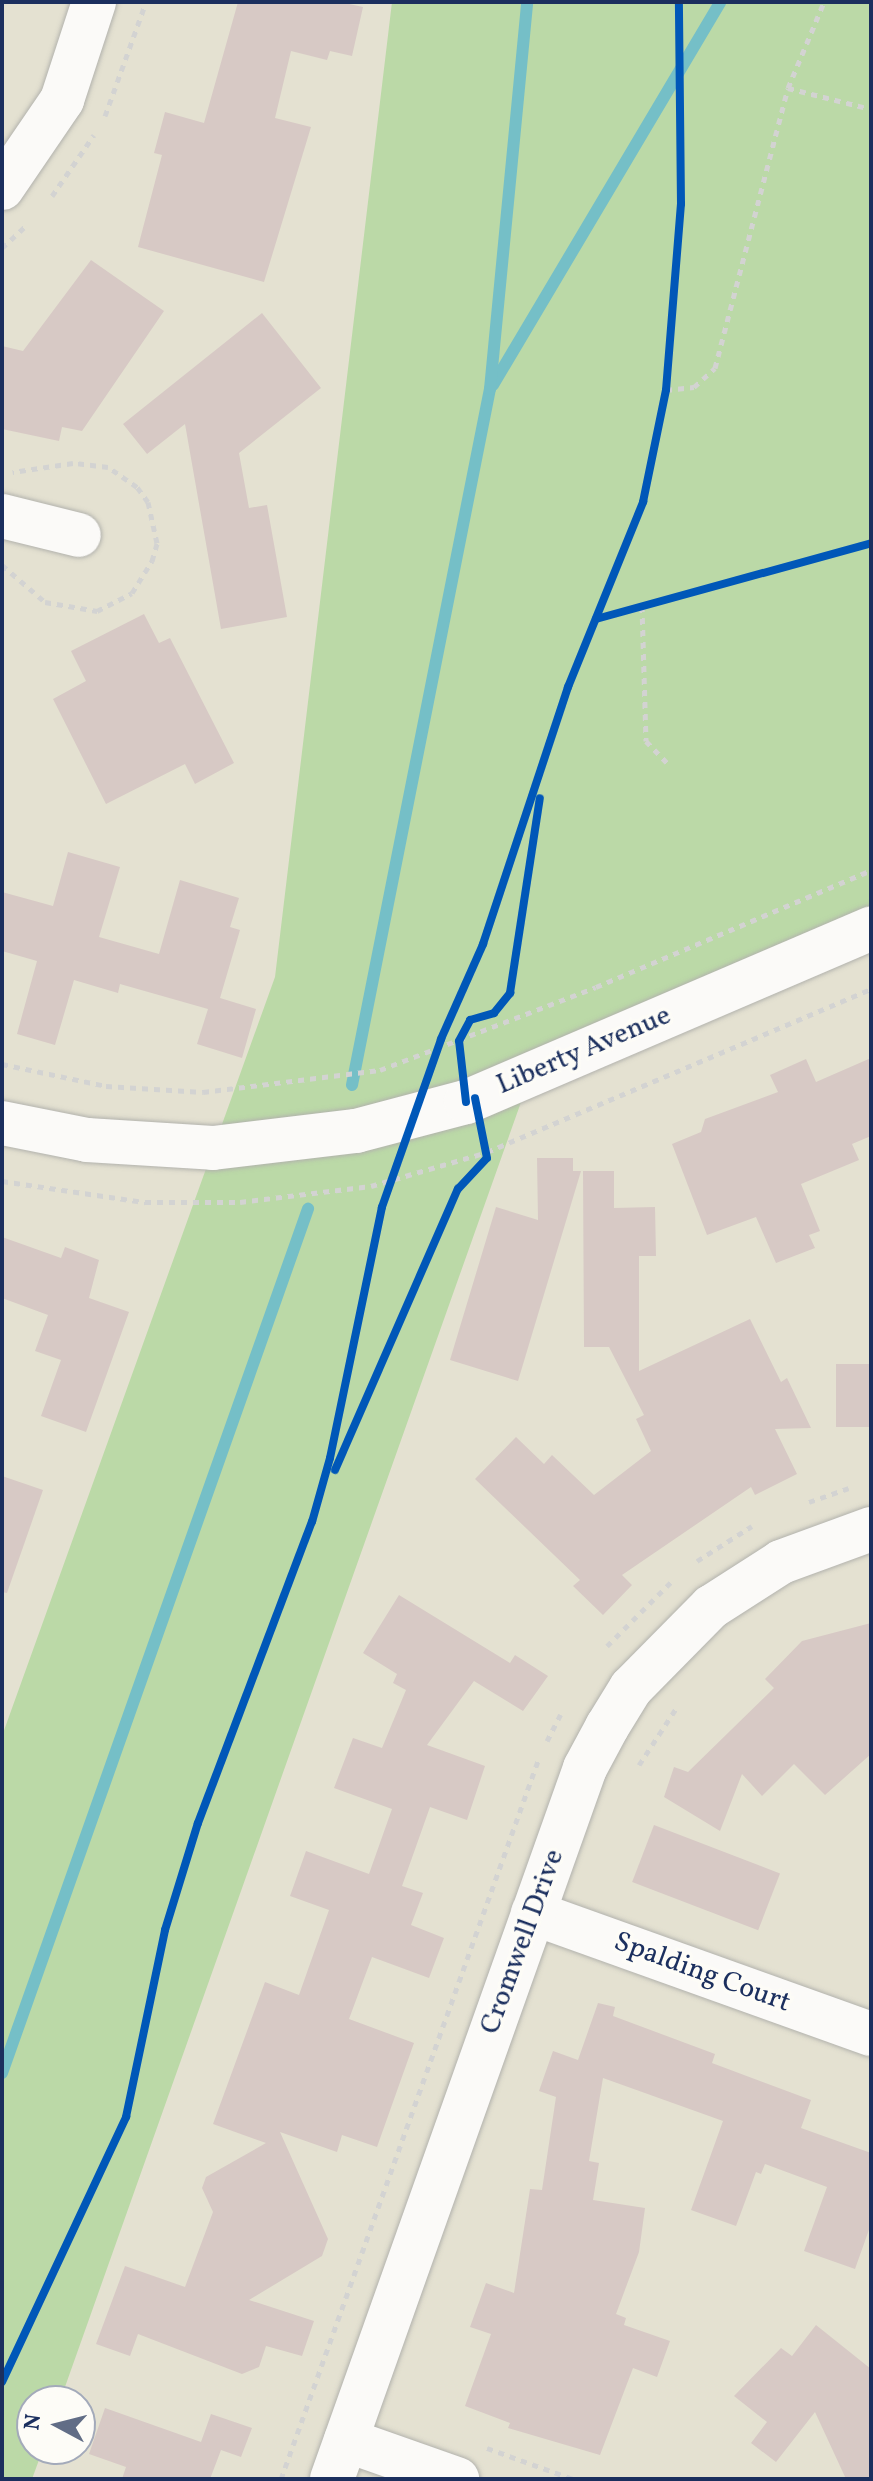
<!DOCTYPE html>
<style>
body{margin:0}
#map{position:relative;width:873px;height:2481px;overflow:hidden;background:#e4e1d1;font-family:Vollkorn,serif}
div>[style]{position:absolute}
.green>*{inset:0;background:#bbd9a7}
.stream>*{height:12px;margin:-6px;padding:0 6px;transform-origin:6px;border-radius:6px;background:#75bfc7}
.building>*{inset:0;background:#d7c9c5;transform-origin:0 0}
.path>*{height:5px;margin-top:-2.5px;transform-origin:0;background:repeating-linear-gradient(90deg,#d3d3d2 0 6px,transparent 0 12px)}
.roads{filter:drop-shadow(0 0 2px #b2b2ad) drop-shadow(0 0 2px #b2b2ad)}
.minor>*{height:44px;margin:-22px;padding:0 22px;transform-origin:22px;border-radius:22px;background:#fbfaf8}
.cycleway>*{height:8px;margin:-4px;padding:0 4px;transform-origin:4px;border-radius:4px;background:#0057b8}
span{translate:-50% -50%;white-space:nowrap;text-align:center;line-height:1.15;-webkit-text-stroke:7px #fdfcf7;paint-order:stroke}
.street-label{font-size:28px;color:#1b2f5e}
.frame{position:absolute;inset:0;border:4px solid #1b2f5e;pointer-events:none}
.north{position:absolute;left:16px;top:2385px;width:80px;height:80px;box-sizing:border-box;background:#fdfcf7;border:2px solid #a3aaba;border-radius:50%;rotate:277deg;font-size:22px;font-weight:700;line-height:32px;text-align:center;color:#1b2f5e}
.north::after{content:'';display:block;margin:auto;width:28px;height:36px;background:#616d86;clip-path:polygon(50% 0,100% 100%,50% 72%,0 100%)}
</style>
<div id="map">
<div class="green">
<div style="clip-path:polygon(392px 2px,871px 2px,871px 927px,531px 1074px,60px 2401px,32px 2401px,32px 2449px,43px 2449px,32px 2479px,2px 2479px,2px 1736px,275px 977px)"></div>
</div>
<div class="stream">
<div style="left:493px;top:385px;width:445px;rotate:-59.3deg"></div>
<div style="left:352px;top:1085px;width:710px;rotate:-78.79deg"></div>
<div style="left:490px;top:389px;width:389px;rotate:-84.5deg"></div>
<div style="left:2px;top:2073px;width:917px;rotate:-70.5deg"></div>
</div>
<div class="building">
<div style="clip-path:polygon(238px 2px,340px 2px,363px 7px,352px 56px,330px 51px,327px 60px,291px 51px,275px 118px,311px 127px,264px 282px,138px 247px,162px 155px,154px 153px,165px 112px,204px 123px)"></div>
<div style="clip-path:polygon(91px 260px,164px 311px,82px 431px,62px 427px,59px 441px,2px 429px,2px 346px,23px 351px)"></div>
<div style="clip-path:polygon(262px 313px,321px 388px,239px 453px,249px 508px,267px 505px,287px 617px,221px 629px,185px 424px,147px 454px,123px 424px)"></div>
<div style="clip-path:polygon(144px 614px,159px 643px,170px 638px,234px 763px,195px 784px,185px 764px,106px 804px,53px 699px,86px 681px,71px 651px)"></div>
<div style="clip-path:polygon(68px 852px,120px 867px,99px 937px,159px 954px,180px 880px,239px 898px,230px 927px,240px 930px,220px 998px,256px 1009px,242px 1058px,197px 1044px,208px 1009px,120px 984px,118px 993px,74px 980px,55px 1045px,17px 1034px,37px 961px,2px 951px,2px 892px,53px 906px)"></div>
<div style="clip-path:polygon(871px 1058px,871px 1136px,852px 1144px,859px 1160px,801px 1184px,820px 1231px,809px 1235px,815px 1248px,776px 1263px,756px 1217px,707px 1235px,672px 1144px,701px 1132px,705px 1119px,778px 1092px,770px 1075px,806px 1059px,816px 1082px)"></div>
<div style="clip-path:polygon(537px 1158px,573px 1158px,573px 1171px,581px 1171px,518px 1381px,450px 1360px,496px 1207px,538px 1220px)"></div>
<div style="clip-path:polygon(583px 1171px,614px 1171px,614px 1208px,655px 1207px,656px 1256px,639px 1256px,639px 1371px,750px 1319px,781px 1382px,787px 1378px,811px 1428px,775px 1429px,797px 1474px,755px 1495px,751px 1487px,622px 1575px,632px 1585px,603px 1615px,573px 1586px,580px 1580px,475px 1479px,516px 1437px,544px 1464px,552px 1455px,594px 1495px,651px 1451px,636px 1419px,644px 1415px,609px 1347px,584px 1347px)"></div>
<div style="clip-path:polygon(2px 1237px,61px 1258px,65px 1247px,99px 1260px,89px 1298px,129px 1312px,86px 1432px,41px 1416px,61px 1360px,35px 1351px,48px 1315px,2px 1298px)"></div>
<div style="left:871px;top:1364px;width:63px;height:35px;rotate:90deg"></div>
<div style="clip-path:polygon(2px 1476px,43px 1490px,7px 1593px,2px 1592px)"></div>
<div style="clip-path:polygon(399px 1595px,510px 1663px,515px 1655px,548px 1676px,523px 1711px,474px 1681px,427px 1745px,485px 1766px,467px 1820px,430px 1807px,402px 1886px,423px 1893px,411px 1925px,444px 1938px,429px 1978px,372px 1957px,349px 2019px,414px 2043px,377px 2147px,342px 2135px,337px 2152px,280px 2132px,328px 2239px,322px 2256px,249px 2300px,314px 2321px,302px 2356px,266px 2346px,259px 2367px,242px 2374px,138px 2334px,130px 2356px,96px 2344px,125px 2266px,185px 2287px,213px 2212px,202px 2188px,206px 2177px,266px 2143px,213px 2124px,265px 1982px,299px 1995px,329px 1910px,290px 1896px,306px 1851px,369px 1874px,392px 1809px,334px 1788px,353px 1738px,382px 1748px,406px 1690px,393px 1683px,397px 1674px,363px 1653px)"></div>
<div style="clip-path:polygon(871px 1623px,871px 1754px,825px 1795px,794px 1764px,762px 1796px,742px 1774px,720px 1831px,664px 1797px,674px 1767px,688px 1772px,774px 1688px,765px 1679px,802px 1641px)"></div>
<div style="left:654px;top:1825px;width:135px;height:61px;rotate:21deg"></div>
<div style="clip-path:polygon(598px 2003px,615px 2007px,613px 2016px,715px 2054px,712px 2063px,811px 2100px,801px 2128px,871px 2153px,871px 2224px,855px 2269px,804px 2251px,827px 2187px,765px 2164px,761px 2174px,756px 2172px,736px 2226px,691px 2210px,723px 2121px,603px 2078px,589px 2161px,599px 2163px,593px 2200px,645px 2208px,639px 2252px,616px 2314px,626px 2318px,624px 2325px,670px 2341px,657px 2377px,633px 2368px,600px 2455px,508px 2428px,510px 2423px,465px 2406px,491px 2334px,470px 2327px,486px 2283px,514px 2293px,530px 2189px,542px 2190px,556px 2097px,539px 2091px,553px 2051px,578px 2060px)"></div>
<div style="clip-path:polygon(816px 2325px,871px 2369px,871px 2479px,846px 2479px,815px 2412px,776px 2462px,751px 2443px,767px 2422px,734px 2396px,781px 2348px,792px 2356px)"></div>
<div style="clip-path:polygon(105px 2408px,201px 2442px,211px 2414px,252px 2428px,241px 2457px,221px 2450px,210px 2479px,122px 2479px,126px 2467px,89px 2454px)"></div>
</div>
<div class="path">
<div style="left:788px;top:88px;width:86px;rotate:14.2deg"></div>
<div style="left:105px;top:116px;width:121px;rotate:-70.2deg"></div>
<div style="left:52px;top:196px;width:74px;rotate:-55.5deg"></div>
<div style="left:2px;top:248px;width:35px;rotate:-43deg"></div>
<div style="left:666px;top:390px;width:28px;rotate:-6deg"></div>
<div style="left:694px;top:387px;width:28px;rotate:-42deg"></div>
<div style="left:715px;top:368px;width:289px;rotate:-75.4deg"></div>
<div style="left:788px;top:88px;width:93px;rotate:-67.3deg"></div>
<div style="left:2px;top:565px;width:57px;rotate:40.7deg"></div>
<div style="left:45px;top:602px;width:53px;rotate:9.8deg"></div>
<div style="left:97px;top:611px;width:39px;rotate:-27deg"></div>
<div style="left:132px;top:593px;width:38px;rotate:-58deg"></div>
<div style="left:152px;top:561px;width:19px;rotate:-74deg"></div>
<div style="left:157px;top:543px;width:42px;rotate:-102.4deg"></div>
<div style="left:148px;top:502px;width:19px;rotate:-126deg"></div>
<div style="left:137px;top:487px;width:35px;rotate:-145deg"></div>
<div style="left:108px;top:467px;width:35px;rotate:-173deg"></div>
<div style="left:73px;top:463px;width:61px;rotate:171.5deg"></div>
<div style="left:642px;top:606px;width:135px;rotate:88.3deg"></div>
<div style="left:646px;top:741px;width:33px;rotate:46deg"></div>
<div style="left:2px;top:1064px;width:106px;rotate:11.9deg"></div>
<div style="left:106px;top:1086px;width:97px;rotate:3.5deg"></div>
<div style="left:203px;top:1092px;width:178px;rotate:-7.1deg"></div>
<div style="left:380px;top:1070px;width:231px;rotate:-21deg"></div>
<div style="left:596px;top:987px;width:299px;rotate:-23deg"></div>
<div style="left:2px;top:1181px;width:145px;rotate:8.4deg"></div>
<div style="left:145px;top:1202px;width:95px"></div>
<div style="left:240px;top:1202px;width:132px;rotate:-7deg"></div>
<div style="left:371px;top:1186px;width:121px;rotate:-16.3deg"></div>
<div style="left:487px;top:1152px;width:417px;rotate:-23deg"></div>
<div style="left:809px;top:1502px;width:42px;rotate:-19.3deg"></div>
<div style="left:697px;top:1561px;width:65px;rotate:-32.5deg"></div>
<div style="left:607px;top:1646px;width:93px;rotate:-45deg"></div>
<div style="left:547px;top:1741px;width:30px;rotate:-63deg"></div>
<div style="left:639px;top:1765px;width:69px;rotate:-56.8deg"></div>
<div style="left:487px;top:2448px;width:91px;rotate:19.8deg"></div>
<div style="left:281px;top:2479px;width:763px;rotate:-70.31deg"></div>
</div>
<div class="roads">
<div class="minor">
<div style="left:2px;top:188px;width:107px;rotate:-55.7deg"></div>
<div style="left:62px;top:100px;width:103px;rotate:-71.9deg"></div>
<div style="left:2px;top:516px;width:79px;rotate:13.9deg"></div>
<div style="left:2px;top:1123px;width:87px;rotate:11.3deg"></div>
<div style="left:87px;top:1140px;width:126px;rotate:3.6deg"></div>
<div style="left:213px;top:1148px;width:144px;rotate:-6.8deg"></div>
<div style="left:356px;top:1131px;width:114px;rotate:-14.8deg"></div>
<div style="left:466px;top:1102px;width:441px;rotate:-23.2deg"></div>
<div style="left:533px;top:1913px;width:359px;rotate:19.7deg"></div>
<div style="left:346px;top:2440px;width:118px;rotate:19.4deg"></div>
<div style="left:332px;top:2479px;width:755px;rotate:-70.41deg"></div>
<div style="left:585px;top:1768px;width:47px;rotate:-61.8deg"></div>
<div style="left:607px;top:1727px;width:46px;rotate:-58.4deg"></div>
<div style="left:631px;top:1688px;width:114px;rotate:-45.4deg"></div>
<div style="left:711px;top:1607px;width:83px;rotate:-32.7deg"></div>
<div style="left:781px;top:1562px;width:96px;rotate:-20.1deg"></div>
</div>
</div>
<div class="cycleway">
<div style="left:596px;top:619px;width:285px;rotate:-15.4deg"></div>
<div style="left:466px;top:1102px;width:61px;rotate:-96.5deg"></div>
<div style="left:459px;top:1041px;width:24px;rotate:-62deg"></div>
<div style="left:470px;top:1020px;width:25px;rotate:-16deg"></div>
<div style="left:494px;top:1013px;width:26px;rotate:-51deg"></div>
<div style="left:510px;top:993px;width:197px;rotate:-81.3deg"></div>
<div style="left:335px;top:1470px;width:307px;rotate:-66.4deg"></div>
<div style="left:458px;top:1189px;width:42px;rotate:-46.9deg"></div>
<div style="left:487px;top:1158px;width:61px;rotate:-101.3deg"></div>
<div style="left:2px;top:2382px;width:293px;rotate:-64.9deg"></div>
<div style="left:126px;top:2117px;width:191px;rotate:-78.2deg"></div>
<div style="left:165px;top:1930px;width:112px;rotate:-72.9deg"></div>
<div style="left:198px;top:1823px;width:322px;rotate:-69.3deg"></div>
<div style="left:312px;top:1522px;width:66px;rotate:-74.3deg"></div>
<div style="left:330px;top:1458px;width:256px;rotate:-78.3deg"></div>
<div style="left:382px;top:1207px;width:178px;rotate:-70.6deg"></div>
<div style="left:441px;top:1039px;width:104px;rotate:-66.1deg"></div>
<div style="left:483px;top:944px;width:271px;rotate:-71.7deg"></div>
<div style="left:568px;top:687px;width:200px;rotate:-67.9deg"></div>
<div style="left:643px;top:502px;width:114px;rotate:-78.4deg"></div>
<div style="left:666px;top:390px;width:187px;rotate:-85.4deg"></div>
<div style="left:681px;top:204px;width:202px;rotate:-90.6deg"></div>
</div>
<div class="street-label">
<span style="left:584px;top:1051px;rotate:-23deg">Liberty Avenue</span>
<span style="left:523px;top:1942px;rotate:-70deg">Cromwell Drive</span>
<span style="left:702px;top:1973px;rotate:20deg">Spalding Court</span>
</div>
<div class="frame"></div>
<div class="north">N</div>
</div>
